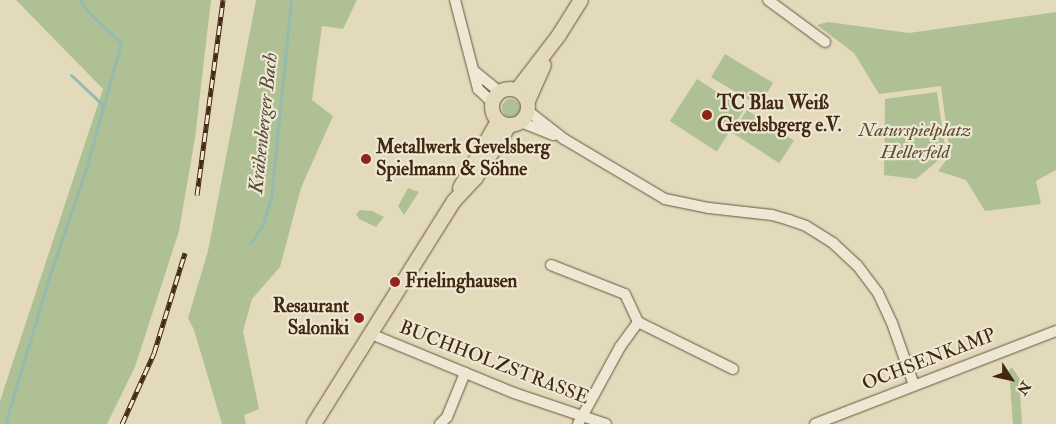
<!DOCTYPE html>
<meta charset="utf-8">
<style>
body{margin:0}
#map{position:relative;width:1056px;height:424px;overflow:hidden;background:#e3dabc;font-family:"IM FELL Double Pica",serif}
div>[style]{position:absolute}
.green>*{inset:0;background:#afc094;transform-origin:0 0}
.round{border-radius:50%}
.stream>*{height:3px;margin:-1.5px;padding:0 1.5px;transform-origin:1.5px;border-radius:1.5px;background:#95bbaf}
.roads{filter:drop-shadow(0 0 1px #6a543c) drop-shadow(0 0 1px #6a543c)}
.minor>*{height:10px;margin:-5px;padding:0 5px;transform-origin:5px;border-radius:5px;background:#ede7d3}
.major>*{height:14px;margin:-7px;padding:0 7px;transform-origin:7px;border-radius:7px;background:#e3dabc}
.major>.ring{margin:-7px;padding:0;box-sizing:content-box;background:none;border:14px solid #e3dabc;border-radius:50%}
.rail>*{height:5px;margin-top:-2.5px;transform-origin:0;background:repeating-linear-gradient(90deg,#ede7d3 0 9px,#422712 0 18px);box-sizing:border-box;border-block:1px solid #422712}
.dots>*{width:14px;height:14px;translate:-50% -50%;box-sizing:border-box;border:2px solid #ede7d3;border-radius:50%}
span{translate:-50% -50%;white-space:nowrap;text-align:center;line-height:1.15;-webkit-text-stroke:4.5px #ede7d3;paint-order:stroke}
.poi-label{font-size:19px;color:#422712;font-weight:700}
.left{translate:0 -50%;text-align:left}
.right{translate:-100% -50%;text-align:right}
.park-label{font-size:19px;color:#5d4d32;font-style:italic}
.street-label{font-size:19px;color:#422712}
.water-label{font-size:20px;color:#574c39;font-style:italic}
.north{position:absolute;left:986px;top:354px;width:50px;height:50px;-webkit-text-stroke:4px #ede7d3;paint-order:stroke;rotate:125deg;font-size:14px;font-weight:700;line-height:20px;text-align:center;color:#422712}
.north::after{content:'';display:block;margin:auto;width:18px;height:22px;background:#422712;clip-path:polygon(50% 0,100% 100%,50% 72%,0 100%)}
</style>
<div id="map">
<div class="green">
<div style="clip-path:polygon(16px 0,211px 0,195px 138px,179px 231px,135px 367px,107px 424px,0 424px,0 401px,103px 89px)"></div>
<div style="clip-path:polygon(256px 0,357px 0,343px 29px,322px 26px,312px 100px,333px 116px,301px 188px,280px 267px,252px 299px,243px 331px,259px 409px,244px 415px,246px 424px,222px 424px,194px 330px,188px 318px,208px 251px)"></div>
<div style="clip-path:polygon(1056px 12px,1056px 170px,1036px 181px,1041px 204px,985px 211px,966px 180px,938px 171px,950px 155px,941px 86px,879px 94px,854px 53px,817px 25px,828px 22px,909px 33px)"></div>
<div style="left:725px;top:54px;width:56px;height:27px;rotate:31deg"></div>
<div style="left:697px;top:79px;width:56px;height:50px;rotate:33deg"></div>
<div style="clip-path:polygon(937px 92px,946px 154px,916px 179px,884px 175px,885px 99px)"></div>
<div class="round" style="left:502px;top:99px;width:18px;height:18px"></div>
<div style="left:747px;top:110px;width:56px;height:27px;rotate:33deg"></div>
<div style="clip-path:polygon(408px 188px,419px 192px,404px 215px,398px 206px)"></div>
<div style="clip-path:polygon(360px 210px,372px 211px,384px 217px,376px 227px,359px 219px,356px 214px)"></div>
<div style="clip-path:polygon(1012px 367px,1019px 378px,1022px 424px,1013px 424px,1009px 370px)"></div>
</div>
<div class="stream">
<div style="left:71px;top:75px;width:44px;rotate:43.2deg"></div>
<div style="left:250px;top:244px;width:23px;rotate:-56deg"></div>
<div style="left:263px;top:225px;width:29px;rotate:-74deg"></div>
<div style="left:271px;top:197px;width:198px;rotate:-84.2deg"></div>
<div style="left:5px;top:424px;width:153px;rotate:-73.3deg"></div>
<div style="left:49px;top:277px;width:114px;rotate:-71.1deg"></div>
<div style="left:86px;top:169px;width:131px;rotate:-74.5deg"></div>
<div style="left:121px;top:43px;width:44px;rotate:-136.8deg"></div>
<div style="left:89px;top:13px;width:16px;rotate:-125deg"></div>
</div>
<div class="roads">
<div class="minor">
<div style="left:455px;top:0;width:92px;rotate:75.5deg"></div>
<div style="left:478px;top:89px;width:21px;rotate:43deg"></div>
<div style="left:768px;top:0;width:71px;rotate:36.4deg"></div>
<div style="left:474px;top:71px;width:33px;rotate:39deg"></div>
<div style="left:528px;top:111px;width:46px;rotate:37.9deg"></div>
<div style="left:564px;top:139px;width:117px;rotate:30.7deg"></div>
<div style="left:665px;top:199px;width:45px;rotate:11.6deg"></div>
<div style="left:709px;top:208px;width:63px;rotate:6.3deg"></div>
<div style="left:772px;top:215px;width:18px;rotate:16deg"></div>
<div style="left:789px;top:220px;width:18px;rotate:19deg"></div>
<div style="left:806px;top:226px;width:32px;rotate:32deg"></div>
<div style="left:833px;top:243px;width:33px;rotate:43deg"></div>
<div style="left:857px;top:265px;width:35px;rotate:53deg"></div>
<div style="left:878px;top:293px;width:33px;rotate:65deg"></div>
<div style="left:892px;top:323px;width:66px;rotate:70.5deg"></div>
<div style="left:521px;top:122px;width:35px;rotate:22deg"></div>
<div style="left:551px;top:265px;width:79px;rotate:21.4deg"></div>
<div style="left:625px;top:294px;width:31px;rotate:65deg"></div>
<div style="left:638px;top:322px;width:106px;rotate:26.3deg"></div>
<div style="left:371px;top:334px;width:155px;rotate:22.4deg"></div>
<div style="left:514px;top:393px;width:97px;rotate:18.6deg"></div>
<div style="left:440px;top:424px;width:10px;rotate:-45deg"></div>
<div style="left:447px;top:417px;width:48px;rotate:-67.8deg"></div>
<div style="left:578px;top:424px;width:88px;rotate:-61.4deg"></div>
<div style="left:620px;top:347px;width:31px;rotate:-54deg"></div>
<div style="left:815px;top:424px;width:258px;rotate:-21.1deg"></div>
</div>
<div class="major">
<div class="ring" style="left:492px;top:89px;width:22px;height:22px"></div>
<div style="left:517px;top:90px;width:69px;rotate:-52.6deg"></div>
<div style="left:559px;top:35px;width:41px;rotate:-57.8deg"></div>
<div style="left:528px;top:101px;width:39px;rotate:-66deg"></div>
<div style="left:460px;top:188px;width:77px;rotate:-60.4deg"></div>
<div style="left:314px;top:424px;width:263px;rotate:-57.9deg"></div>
<div style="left:454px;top:201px;width:33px;rotate:-47deg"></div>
<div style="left:476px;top:177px;width:61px;rotate:-57.1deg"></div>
</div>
</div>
<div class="rail">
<div style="left:197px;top:195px;width:197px;rotate:-82.4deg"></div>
<div style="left:122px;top:424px;width:78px;rotate:-65.7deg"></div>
<div style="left:154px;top:353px;width:105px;rotate:-72.8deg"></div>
</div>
<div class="dots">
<div style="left:707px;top:115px;background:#8f2418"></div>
<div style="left:366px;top:159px;background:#8f2418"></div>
<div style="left:395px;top:282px;background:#8f2418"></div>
<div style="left:359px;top:318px;background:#8f2418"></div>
</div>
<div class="poi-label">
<span class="left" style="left:717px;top:115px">TC Blau Weiß<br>Gevelsbgerg e.V.</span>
<span class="left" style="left:376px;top:159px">Metallwerk Gevelsberg<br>Spielmann &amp; Söhne</span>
<span class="left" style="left:405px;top:282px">Frielinghausen</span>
<span class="right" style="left:349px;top:318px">Resaurant<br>Saloniki</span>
</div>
<div class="park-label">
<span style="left:915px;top:142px">Naturspielplatz<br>Hellerfeld</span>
</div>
<div class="street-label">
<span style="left:929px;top:360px;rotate:-21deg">OCHSENKAMP</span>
<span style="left:494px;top:363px;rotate:21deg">BUCHHOLZSTRASSE</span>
</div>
<div class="water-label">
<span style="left:263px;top:123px;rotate:-84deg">Krähenberger Bach</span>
</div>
<div class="north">N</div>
</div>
